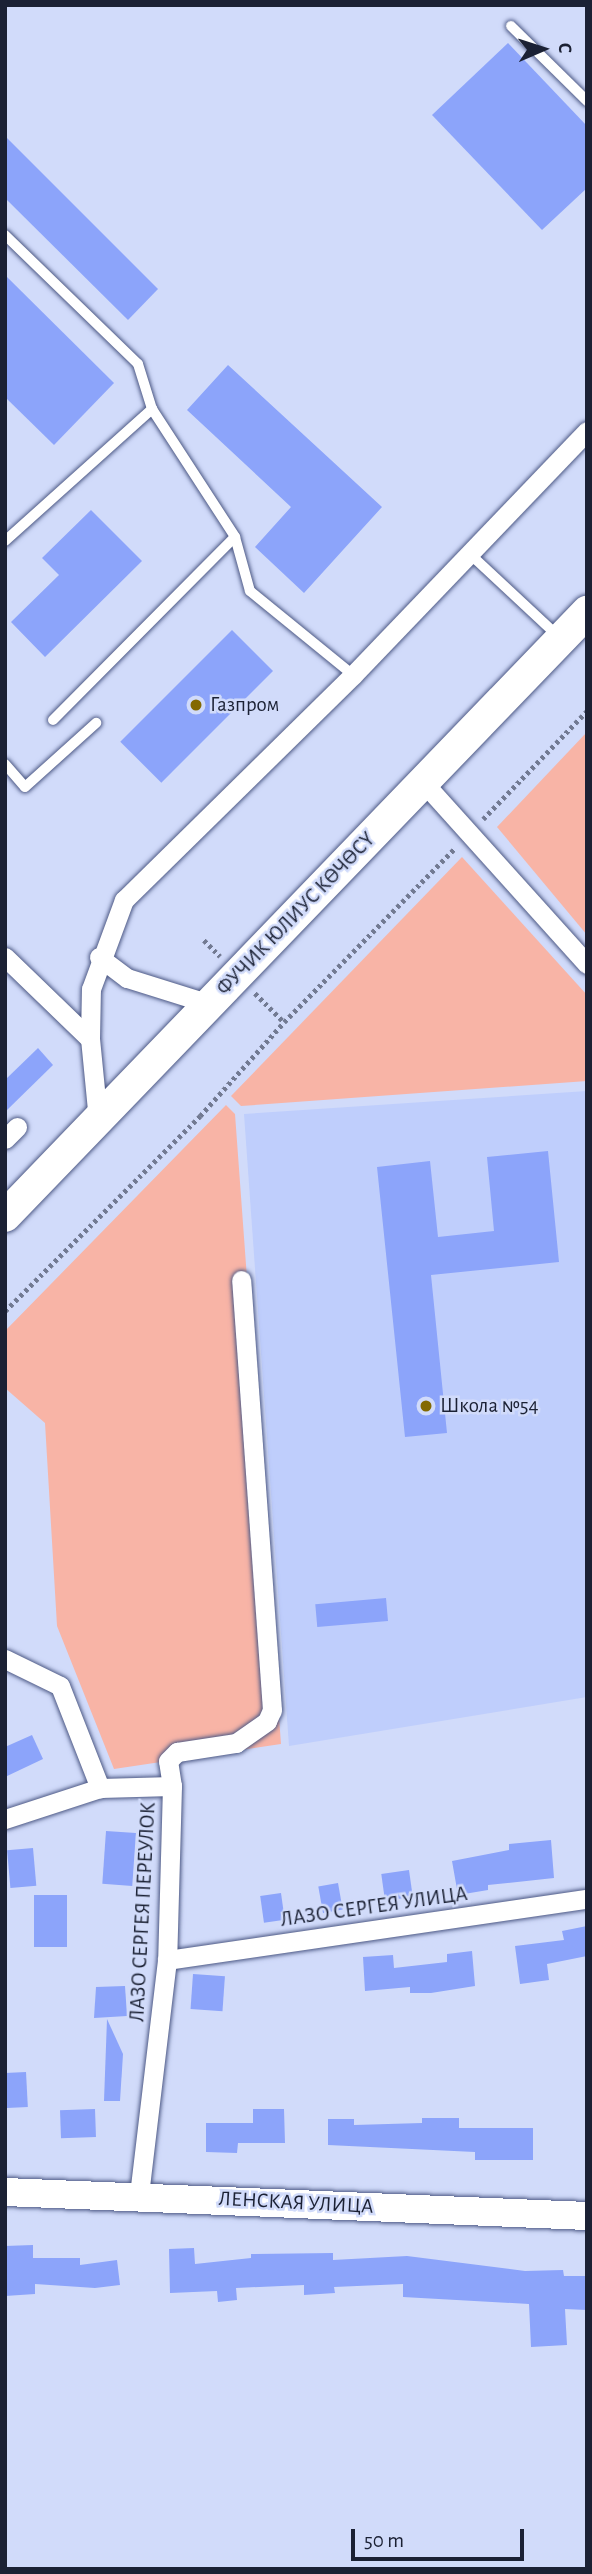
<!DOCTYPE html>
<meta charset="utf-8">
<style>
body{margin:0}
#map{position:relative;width:592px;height:2574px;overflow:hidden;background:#d1dbfa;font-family:"Alegreya Sans",sans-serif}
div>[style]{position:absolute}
.built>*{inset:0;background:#bfcefc}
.green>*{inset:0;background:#f8b4a6}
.building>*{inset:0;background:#8ca4fa;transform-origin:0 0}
.path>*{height:4.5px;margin-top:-2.25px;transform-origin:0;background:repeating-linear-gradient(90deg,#727a92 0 3.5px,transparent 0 7px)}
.roads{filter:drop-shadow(0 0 2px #4d5985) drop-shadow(0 0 2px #4d5985)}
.lane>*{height:10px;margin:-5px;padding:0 5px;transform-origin:5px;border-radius:5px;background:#fff}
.street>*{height:19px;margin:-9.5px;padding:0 9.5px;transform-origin:9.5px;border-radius:9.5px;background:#fff}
.secondary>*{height:28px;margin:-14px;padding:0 14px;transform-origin:14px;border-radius:14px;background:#fff}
.primary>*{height:32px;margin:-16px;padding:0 16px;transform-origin:16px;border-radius:16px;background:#fff}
.dots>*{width:19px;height:19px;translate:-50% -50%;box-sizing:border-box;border:4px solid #d1dbfa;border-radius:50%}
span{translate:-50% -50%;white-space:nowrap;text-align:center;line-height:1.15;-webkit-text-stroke:5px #d1dbfa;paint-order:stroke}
.poi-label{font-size:21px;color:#1b2134}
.left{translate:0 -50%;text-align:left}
.street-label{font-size:21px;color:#1b2134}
.frame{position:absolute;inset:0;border:7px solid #1b2134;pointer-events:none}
.north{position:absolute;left:508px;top:14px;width:70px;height:70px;-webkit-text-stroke:5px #d1dbfa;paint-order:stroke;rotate:87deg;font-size:19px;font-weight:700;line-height:28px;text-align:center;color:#1b2134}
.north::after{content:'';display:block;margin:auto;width:24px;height:32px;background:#1b2134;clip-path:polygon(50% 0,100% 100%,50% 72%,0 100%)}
.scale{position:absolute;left:351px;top:2529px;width:173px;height:32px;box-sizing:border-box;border:4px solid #1b2134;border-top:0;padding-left:9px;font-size:21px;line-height:24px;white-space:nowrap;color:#1b2134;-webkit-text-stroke:5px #d1dbfa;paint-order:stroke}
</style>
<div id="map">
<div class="built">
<div style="clip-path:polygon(587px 1091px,587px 1697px,289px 1746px,244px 1114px)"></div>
</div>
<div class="green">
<div style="clip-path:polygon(587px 732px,587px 935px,497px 827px)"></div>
<div style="clip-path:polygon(462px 857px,587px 995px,587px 1081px,241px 1106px,231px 1096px)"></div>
<div style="clip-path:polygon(226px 1105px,235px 1114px,281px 1744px,114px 1769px,57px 1626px,45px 1423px,5px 1388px,5px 1331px)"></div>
</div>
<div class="building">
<div style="clip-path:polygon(508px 43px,587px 126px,587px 188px,542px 230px,432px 115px)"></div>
<div style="clip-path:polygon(5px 136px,158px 289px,128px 320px,5px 198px)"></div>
<div style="clip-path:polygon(5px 275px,114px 383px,54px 445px,5px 397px)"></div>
<div style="clip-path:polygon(228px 365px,382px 507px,304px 593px,255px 547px,291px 507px,187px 410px)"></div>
<div style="clip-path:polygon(91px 510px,142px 561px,45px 657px,11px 622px,59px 575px,42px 558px)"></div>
<div style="left:232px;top:630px;width:58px;height:158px;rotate:45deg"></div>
<div style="clip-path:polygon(38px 1048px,53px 1065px,5px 1112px,5px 1080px)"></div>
<div style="clip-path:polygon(548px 1151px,559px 1262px,431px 1275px,447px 1433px,405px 1437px,377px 1167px,430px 1161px,438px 1237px,494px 1231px,487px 1157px)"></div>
<div style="left:386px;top:1598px;width:23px;height:71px;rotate:85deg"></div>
<div style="clip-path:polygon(32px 1735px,43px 1759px,5px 1777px,5px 1747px)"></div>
<div style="left:106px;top:1831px;width:30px;height:53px;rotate:4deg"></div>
<div style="clip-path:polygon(551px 1840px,554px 1878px,488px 1885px,488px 1890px,458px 1895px,452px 1861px,509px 1850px,509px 1844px)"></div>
<div style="left:33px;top:1848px;width:38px;height:26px;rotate:85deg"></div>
<div style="left:409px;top:1870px;width:27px;height:28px;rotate:82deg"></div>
<div style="left:338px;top:1883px;width:27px;height:20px;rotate:80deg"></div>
<div style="left:281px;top:1893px;width:27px;height:21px;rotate:82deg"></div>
<div style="left:34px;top:1895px;width:33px;height:52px"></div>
<div style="clip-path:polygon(587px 1926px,587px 1956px,547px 1964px,549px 1980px,520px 1984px,515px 1946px,564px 1940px,562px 1931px)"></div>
<div style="clip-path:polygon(472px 1951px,475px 1986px,431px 1993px,410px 1993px,410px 1987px,365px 1991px,363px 1957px,393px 1955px,394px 1968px,447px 1962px,447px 1954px)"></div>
<div style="left:193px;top:1974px;width:32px;height:35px;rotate:4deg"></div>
<div style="clip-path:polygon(125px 1986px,127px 2016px,94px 2018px,96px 1987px)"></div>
<div style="clip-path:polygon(107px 2019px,123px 2054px,120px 2101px,104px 2101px)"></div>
<div style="left:26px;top:2072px;width:35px;height:21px;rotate:87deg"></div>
<div style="left:95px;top:2109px;width:28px;height:35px;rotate:88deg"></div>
<div style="clip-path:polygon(253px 2109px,284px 2109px,285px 2143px,238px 2143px,237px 2153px,206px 2152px,206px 2123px,253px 2123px)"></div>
<div style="clip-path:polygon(422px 2118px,459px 2118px,459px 2128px,533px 2128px,533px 2160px,475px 2160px,475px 2152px,328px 2145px,328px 2119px,354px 2119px,354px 2125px,422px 2123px)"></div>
<div style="clip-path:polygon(33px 2245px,33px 2258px,80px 2258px,80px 2265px,117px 2260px,120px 2285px,95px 2288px,35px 2284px,35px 2294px,5px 2296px,5px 2246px)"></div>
<div style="clip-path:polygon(194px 2248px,195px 2264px,251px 2258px,251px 2254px,333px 2253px,333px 2260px,407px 2256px,525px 2271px,563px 2270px,564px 2276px,587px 2276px,587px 2310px,565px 2309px,567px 2345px,531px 2347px,529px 2304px,403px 2297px,403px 2284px,334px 2287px,335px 2293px,304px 2295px,304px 2285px,236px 2288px,237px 2300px,218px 2302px,217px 2291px,170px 2293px,169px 2249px)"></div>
</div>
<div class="path">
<div style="left:483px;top:819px;width:150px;rotate:-46.1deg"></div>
<div style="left:204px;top:940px;width:23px;rotate:45deg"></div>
<div style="left:255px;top:993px;width:41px;rotate:45deg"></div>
<div style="left:5px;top:1311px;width:276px;rotate:-45deg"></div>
<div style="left:200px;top:1116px;width:126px;rotate:-48.2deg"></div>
<div style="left:284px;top:1022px;width:244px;rotate:-45.5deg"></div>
</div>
<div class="roads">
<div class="lane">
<div style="left:511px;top:26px;width:107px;rotate:44.6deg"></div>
<div style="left:5px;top:235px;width:185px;rotate:44.1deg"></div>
<div style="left:138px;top:364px;width:47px;rotate:72.7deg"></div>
<div style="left:152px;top:409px;width:153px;rotate:57deg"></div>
<div style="left:235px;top:537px;width:56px;rotate:74.5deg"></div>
<div style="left:250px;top:591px;width:133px;rotate:39.2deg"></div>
<div style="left:5px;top:541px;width:198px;rotate:-41.9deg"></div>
<div style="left:470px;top:554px;width:122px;rotate:43deg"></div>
<div style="left:53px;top:720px;width:258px;rotate:-45.2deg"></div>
<div style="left:5px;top:764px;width:30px;rotate:49deg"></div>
<div style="left:25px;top:787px;width:96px;rotate:-42deg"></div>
</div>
<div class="street">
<div style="left:423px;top:782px;width:245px;rotate:48deg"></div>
<div style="left:5px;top:957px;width:118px;rotate:44deg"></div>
<div style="left:99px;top:957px;width:35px;rotate:37deg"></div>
<div style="left:127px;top:978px;width:87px;rotate:17.4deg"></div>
<div style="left:98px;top:1120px;width:81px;rotate:-95.6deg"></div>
<div style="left:90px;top:1039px;width:50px;rotate:-88.9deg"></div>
<div style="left:91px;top:989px;width:95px;rotate:-69.7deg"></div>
<div style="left:124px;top:900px;width:321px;rotate:-44.5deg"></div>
<div style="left:353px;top:675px;width:338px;rotate:-46.2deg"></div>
<div style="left:5px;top:1139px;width:17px;rotate:-45deg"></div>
<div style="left:5px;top:1659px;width:61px;rotate:26.1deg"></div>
<div style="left:60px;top:1686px;width:110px;rotate:68.6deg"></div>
<div style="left:172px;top:1786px;width:25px;rotate:-99deg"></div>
<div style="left:168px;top:1761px;width:13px;rotate:-45deg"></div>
<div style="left:177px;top:1752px;width:60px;rotate:-8.7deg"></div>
<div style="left:236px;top:1743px;width:38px;rotate:-35deg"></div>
<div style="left:267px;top:1721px;width:12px;rotate:-66deg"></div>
<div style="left:272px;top:1710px;width:431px;rotate:-94.1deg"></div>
<div style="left:5px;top:1819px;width:100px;rotate:-18.1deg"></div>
<div style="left:100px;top:1788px;width:72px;rotate:-1.6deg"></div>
<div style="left:172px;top:1786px;width:174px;rotate:91.6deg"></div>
<div style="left:167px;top:1960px;width:238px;rotate:96.8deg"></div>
<div style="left:167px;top:1960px;width:424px;rotate:-8.3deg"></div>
</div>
<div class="secondary">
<div style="left:5px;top:2192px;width:582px;rotate:2.36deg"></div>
</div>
<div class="primary">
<div style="left:5px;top:1216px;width:839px;rotate:-46.06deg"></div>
</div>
</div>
<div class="dots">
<div style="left:196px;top:705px;background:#836901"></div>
<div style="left:426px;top:1406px;background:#836901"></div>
</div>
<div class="poi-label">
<span class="left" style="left:210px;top:705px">Газпром</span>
<span class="left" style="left:440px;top:1406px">Школа №54</span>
</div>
<div class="street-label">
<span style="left:296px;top:914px;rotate:-46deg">ФУЧИК ЮЛИУС КӨЧӨСҮ</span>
<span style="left:374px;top:1907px;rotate:-8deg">ЛАЗО СЕРГЕЯ УЛИЦА</span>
<span style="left:143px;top:1912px;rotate:-87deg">ЛАЗО СЕРГЕЯ ПЕРЕУЛОК</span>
<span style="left:296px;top:2203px;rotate:3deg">ЛЕНСКАЯ УЛИЦА</span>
</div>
<div class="frame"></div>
<div class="north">С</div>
<div class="scale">50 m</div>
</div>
